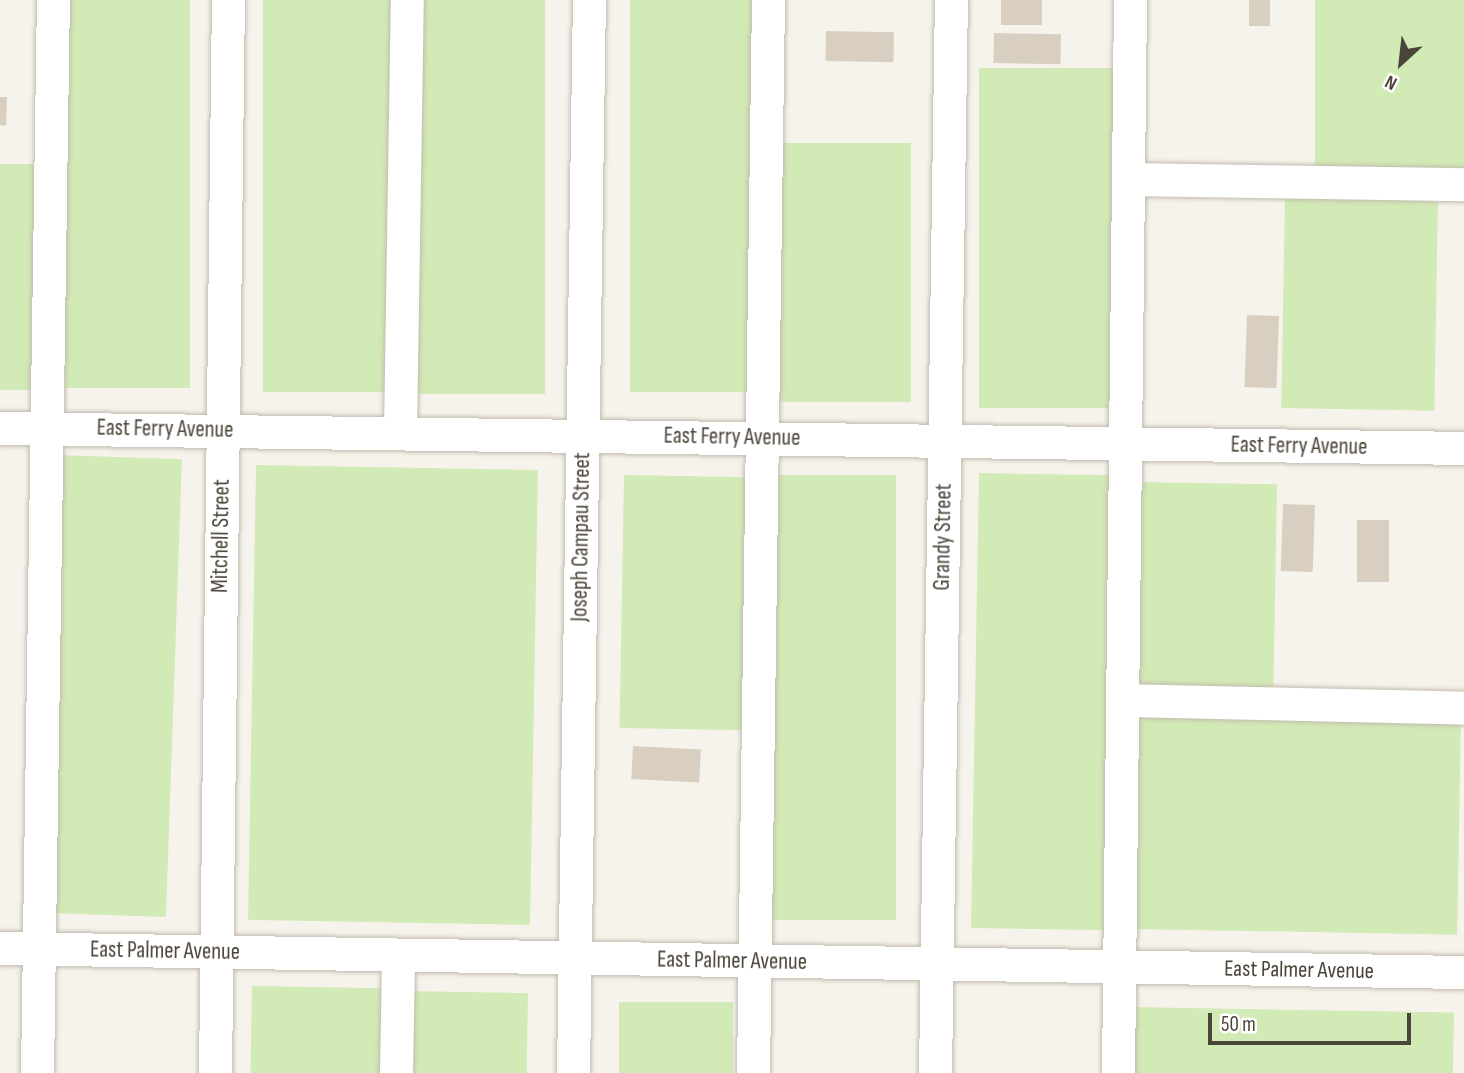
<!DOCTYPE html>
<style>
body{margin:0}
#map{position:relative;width:1464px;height:1073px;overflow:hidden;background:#f6f3ec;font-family:"Sofia Sans Condensed",sans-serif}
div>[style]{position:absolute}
.green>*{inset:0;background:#d2eab5;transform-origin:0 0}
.building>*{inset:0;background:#d8cfc1;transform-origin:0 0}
.roads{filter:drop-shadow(0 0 2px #c2bbae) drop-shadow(0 0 2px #c2bbae)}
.minor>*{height:33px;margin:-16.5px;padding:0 16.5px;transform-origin:16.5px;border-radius:16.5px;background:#fff}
span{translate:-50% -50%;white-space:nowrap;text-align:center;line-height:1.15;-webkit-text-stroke:5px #fff;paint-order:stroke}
.street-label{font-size:23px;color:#4b4439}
.north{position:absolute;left:1366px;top:28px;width:70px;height:70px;-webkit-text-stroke:5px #fff;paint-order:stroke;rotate:207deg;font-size:19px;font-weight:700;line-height:28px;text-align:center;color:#4b4439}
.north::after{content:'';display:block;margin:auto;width:24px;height:32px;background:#4b4439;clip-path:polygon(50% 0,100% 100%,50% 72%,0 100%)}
.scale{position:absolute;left:1208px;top:1013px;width:203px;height:32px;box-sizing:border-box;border:4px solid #4b4439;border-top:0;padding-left:9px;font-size:21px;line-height:24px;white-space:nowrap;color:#4b4439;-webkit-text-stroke:5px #fff;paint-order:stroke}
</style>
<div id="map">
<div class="green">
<div style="left:65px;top:0;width:125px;height:388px"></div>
<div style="left:263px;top:0;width:133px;height:392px"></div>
<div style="left:416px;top:0;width:129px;height:394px"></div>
<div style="left:630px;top:0;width:124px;height:392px"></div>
<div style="left:1315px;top:0;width:149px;height:170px"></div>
<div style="left:979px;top:68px;width:134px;height:340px"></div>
<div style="left:780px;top:143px;width:131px;height:259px"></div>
<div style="left:0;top:164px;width:41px;height:226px"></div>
<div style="left:1285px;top:197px;width:153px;height:211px;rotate:1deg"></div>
<div style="left:58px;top:455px;width:124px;height:458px;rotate:2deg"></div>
<div style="left:256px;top:465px;width:282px;height:455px;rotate:1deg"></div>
<div style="left:979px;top:473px;width:136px;height:455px;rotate:1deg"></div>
<div style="left:624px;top:475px;width:126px;height:253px;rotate:1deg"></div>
<div style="left:769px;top:475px;width:127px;height:445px"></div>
<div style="left:1136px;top:482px;width:141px;height:208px;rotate:1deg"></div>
<div style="left:1136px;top:712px;width:325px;height:217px;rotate:1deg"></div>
<div style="left:252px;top:986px;width:132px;height:87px;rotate:1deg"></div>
<div style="left:404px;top:991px;width:124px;height:82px;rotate:1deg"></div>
<div style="left:619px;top:1002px;width:114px;height:71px"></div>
<div style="left:1132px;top:1007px;width:322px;height:66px;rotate:1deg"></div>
</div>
<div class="building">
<div style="left:1001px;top:0;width:41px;height:25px"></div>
<div style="left:1249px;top:0;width:21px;height:26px"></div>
<div style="left:826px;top:31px;width:68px;height:30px;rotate:1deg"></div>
<div style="left:994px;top:33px;width:67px;height:30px;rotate:1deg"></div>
<div style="clip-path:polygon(0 97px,7px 97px,6px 126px,0 125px)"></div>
<div style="left:1247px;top:315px;width:32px;height:72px;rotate:2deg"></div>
<div style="left:1283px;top:504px;width:32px;height:67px;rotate:2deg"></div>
<div style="left:1357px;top:520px;width:32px;height:62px"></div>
<div style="left:633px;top:746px;width:68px;height:33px;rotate:3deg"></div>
</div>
<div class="roads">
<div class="minor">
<div style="left:1128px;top:179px;width:336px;rotate:0.9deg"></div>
<div style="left:0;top:428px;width:1464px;rotate:0.78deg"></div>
<div style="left:400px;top:432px;width:432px;rotate:-89.1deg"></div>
<div style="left:1123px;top:700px;width:341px;rotate:1.3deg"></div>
<div style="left:0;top:948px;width:1464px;rotate:0.94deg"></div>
<div style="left:37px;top:1073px;width:1073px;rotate:-89.15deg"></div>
<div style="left:215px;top:1073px;width:1073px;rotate:-89.31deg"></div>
<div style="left:396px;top:1073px;width:118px;rotate:-89deg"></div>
<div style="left:573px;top:1073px;width:1073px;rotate:-89.15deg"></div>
<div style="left:753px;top:1073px;width:1073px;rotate:-89.2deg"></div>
<div style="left:935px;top:1073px;width:1073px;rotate:-89.15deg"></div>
<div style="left:1118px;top:1073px;width:1073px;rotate:-89.36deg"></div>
</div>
</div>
<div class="street-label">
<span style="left:165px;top:429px;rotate:1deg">East Ferry Avenue</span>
<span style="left:732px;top:437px;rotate:1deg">East Ferry Avenue</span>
<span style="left:1299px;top:446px;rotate:1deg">East Ferry Avenue</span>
<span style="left:221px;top:536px;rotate:-89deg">Mitchell Street</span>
<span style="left:581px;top:537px;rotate:-89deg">Joseph Campau Street</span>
<span style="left:943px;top:537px;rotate:-89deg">Grandy Street</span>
<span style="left:165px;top:951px;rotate:1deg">East Palmer Avenue</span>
<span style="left:732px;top:961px;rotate:1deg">East Palmer Avenue</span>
<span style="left:1299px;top:970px;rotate:1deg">East Palmer Avenue</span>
</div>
<div class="north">N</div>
<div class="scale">50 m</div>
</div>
